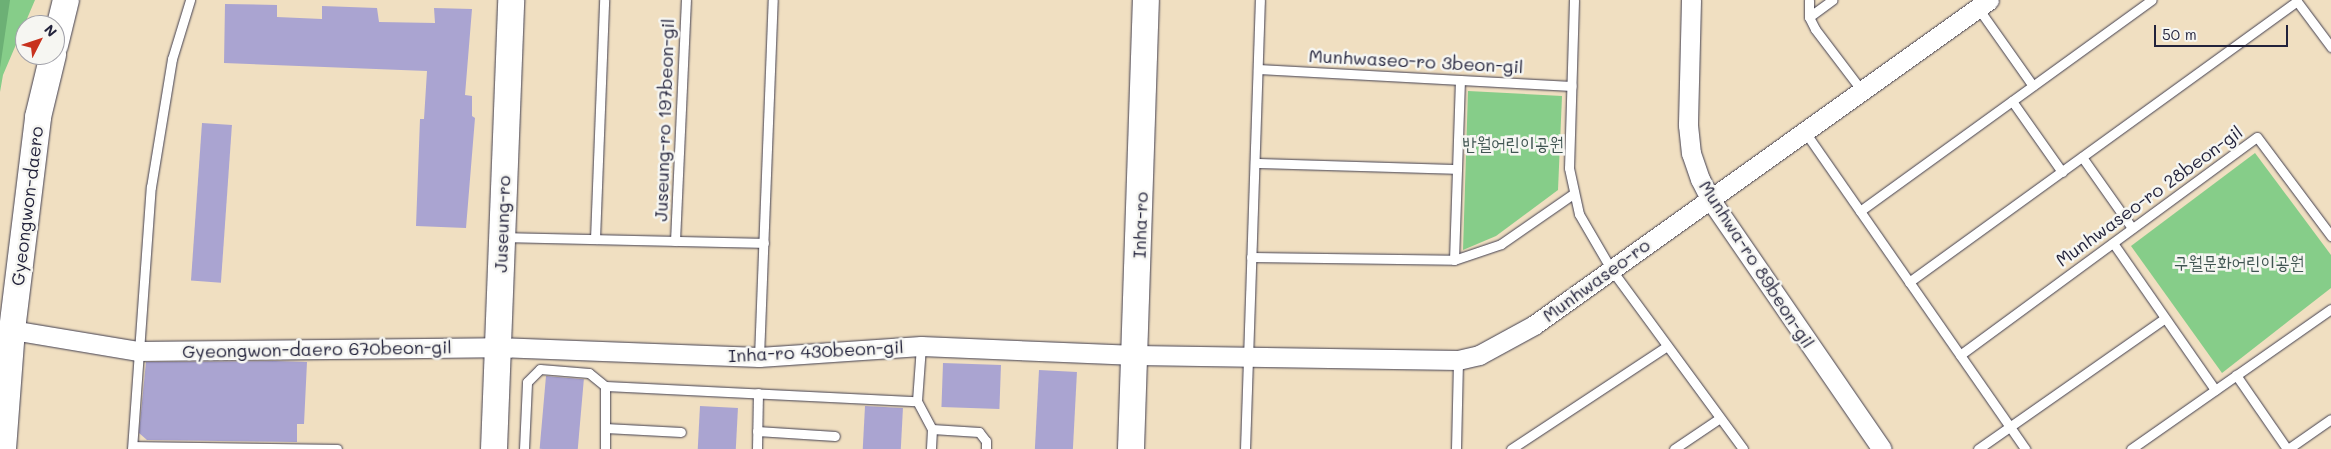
<!DOCTYPE html>
<meta charset="utf-8">
<style>
body{margin:0}
#map{position:relative;width:2331px;height:449px;overflow:hidden;background:#f0dfc1;font-family:Mali,"Poor Story",sans-serif}
div>[style]{position:absolute}
.green>*{inset:0;background:#86cd89}
.forest>*{inset:0;background:#6cb075}
.building>*{inset:0;background:#aaa4d1;transform-origin:0 0}
.roads{filter:drop-shadow(0 0 1px #413e4f) drop-shadow(0 0 1px #413e4f)}
.lane>*{height:9px;margin:-4.5px;padding:0 4.5px;transform-origin:4.5px;border-radius:4.5px;background:#fff}
.street>*{height:19px;margin:-9.5px;padding:0 9.5px;transform-origin:9.5px;border-radius:9.5px;background:#fff}
.secondary>*{height:26px;margin:-13px;padding:0 13px;transform-origin:13px;border-radius:13px;background:#fff}
span{translate:-50% -50%;white-space:nowrap;text-align:center;line-height:1.15;-webkit-text-stroke:5px #f6f6f2;paint-order:stroke}
.street-label{font-size:18px;color:#22223b}
.park-label{font-size:18px;color:#405552}
.north{position:absolute;left:15px;top:15px;width:50px;height:50px;box-sizing:border-box;background:#f6f6f2;border:1px solid #a1a1a9;border-radius:50%;rotate:49deg;font-size:14px;font-weight:700;line-height:20px;text-align:center;color:#22223b}
.north::after{content:'';display:block;margin:auto;width:18px;height:22px;background:#c8321e;clip-path:polygon(50% 0,100% 100%,50% 72%,0 100%)}
.scale{position:absolute;left:2154px;top:25px;width:134px;height:22px;box-sizing:border-box;border:2px solid #22223b;border-top:0;padding-left:6px;font-size:15px;line-height:18px;white-space:nowrap;color:#22223b;-webkit-text-stroke:4px #f6f6f2;paint-order:stroke}
</style>
<div id="map">
<div class="green">
<div style="clip-path:polygon(0 0,35px 0,3px 75px,0 92px)"></div>
<div style="clip-path:polygon(1468px 91px,1562px 96px,1558px 190px,1496px 236px,1463px 250px)"></div>
<div style="clip-path:polygon(2255px 153px,2331px 255px,2331px 288px,2222px 373px,2131px 246px)"></div>
</div>
<div class="forest">
<div style="clip-path:polygon(0 0,10px 0,0 68px)"></div>
</div>
<div class="building">
<div style="clip-path:polygon(225px 4px,277px 5px,277px 17px,322px 19px,322px 6px,377px 8px,379px 22px,435px 23px,434px 8px,472px 9px,465px 95px,472px 96px,472px 116px,475px 118px,466px 228px,416px 226px,420px 119px,424px 119px,427px 71px,224px 63px)"></div>
<div style="left:202px;top:123px;width:30px;height:158px;rotate:4deg"></div>
<div style="clip-path:polygon(275px 361px,307px 362px,304px 424px,297px 424px,297px 442px,147px 440px,139px 433px,146px 362px)"></div>
<div style="left:943px;top:363px;width:58px;height:44px;rotate:2deg"></div>
<div style="left:1039px;top:370px;width:38px;height:79px;rotate:3deg"></div>
<div style="left:546px;top:376px;width:38px;height:73px;rotate:5deg"></div>
<div style="left:700px;top:406px;width:38px;height:43px;rotate:3deg"></div>
<div style="left:865px;top:406px;width:38px;height:43px;rotate:3deg"></div>
</div>
<div class="roads">
<div class="lane">
<div style="left:1574px;top:0;width:168px;rotate:91.7deg"></div>
<div style="left:1569px;top:168px;width:47px;rotate:77.7deg"></div>
<div style="left:1579px;top:214px;width:64px;rotate:59.8deg"></div>
<div style="left:1611px;top:269px;width:223px;rotate:53.7deg"></div>
<div style="left:1809px;top:0;width:17px;rotate:90deg"></div>
<div style="left:1809px;top:17px;width:13px;rotate:63deg"></div>
<div style="left:1815px;top:29px;width:78px;rotate:52.8deg"></div>
<div style="left:2296px;top:0;width:59px;rotate:53.3deg"></div>
<div style="left:1978px;top:8px;width:95px;rotate:54.8deg"></div>
<div style="left:1809px;top:17px;width:29px;rotate:-36deg"></div>
<div style="left:1258px;top:69px;width:314px;rotate:3.1deg"></div>
<div style="left:2012px;top:101px;width:87px;rotate:54.8deg"></div>
<div style="left:1805px;top:132px;width:386px;rotate:55.2deg"></div>
<div style="left:2082px;top:157px;width:87px;rotate:54.8deg"></div>
<div style="left:1255px;top:163px;width:202px;rotate:1.7deg"></div>
<div style="left:1860px;top:211px;width:360px;rotate:-35.9deg"></div>
<div style="left:504px;top:237px;width:260px;rotate:1.3deg"></div>
<div style="left:595px;top:239px;width:239px;rotate:-87.8deg"></div>
<div style="left:675px;top:241px;width:241px;rotate:-87.4deg"></div>
<div style="left:2113px;top:243px;width:179px;rotate:55.2deg"></div>
<div style="left:1251px;top:257px;width:203px;rotate:0.8deg"></div>
<div style="left:1454px;top:260px;width:50px;rotate:-18.8deg"></div>
<div style="left:1501px;top:244px;width:88px;rotate:-34.8deg"></div>
<div style="left:1454px;top:260px;width:180px;rotate:-88.1deg"></div>
<div style="left:1909px;top:282px;width:479px;rotate:-35.9deg"></div>
<div style="left:921px;top:346px;width:55px;rotate:94.2deg"></div>
<div style="left:917px;top:401px;width:32px;rotate:62deg"></div>
<div style="left:932px;top:429px;width:20px;rotate:93deg"></div>
<div style="left:1960px;top:355px;width:368px;rotate:-36.3deg"></div>
<div style="left:2257px;top:137px;width:124px;rotate:53.2deg"></div>
<div style="left:759px;top:357px;width:357px;rotate:-87.8deg"></div>
<div style="left:2236px;top:375px;width:90px;rotate:55.4deg"></div>
<div style="left:605px;top:428px;width:76px;rotate:3deg"></div>
<div style="left:932px;top:429px;width:47px;rotate:3.7deg"></div>
<div style="left:979px;top:432px;width:11px;rotate:52deg"></div>
<div style="left:986px;top:441px;width:8px;rotate:90deg"></div>
<div style="left:757px;top:431px;width:78px;rotate:3.7deg"></div>
<div style="left:133px;top:446px;width:204px;rotate:0.8deg"></div>
<div style="left:132px;top:449px;width:263px;rotate:-85.9deg"></div>
<div style="left:151px;top:187px;width:130px;rotate:-80.7deg"></div>
<div style="left:172px;top:59px;width:62px;rotate:-73deg"></div>
<div style="left:524px;top:449px;width:67px;rotate:-87.4deg"></div>
<div style="left:527px;top:382px;width:18px;rotate:-45deg"></div>
<div style="left:540px;top:369px;width:49px;rotate:4.7deg"></div>
<div style="left:589px;top:373px;width:21px;rotate:39deg"></div>
<div style="left:605px;top:386px;width:312px;rotate:2.8deg"></div>
<div style="left:605px;top:449px;width:63px;rotate:-90deg"></div>
<div style="left:757px;top:449px;width:56px;rotate:-89deg"></div>
<div style="left:1245px;top:449px;width:449px;rotate:-88.1deg"></div>
<div style="left:1456px;top:449px;width:89px;rotate:-88.7deg"></div>
<div style="left:1511px;top:449px;width:187px;rotate:-33.4deg"></div>
<div style="left:1674px;top:449px;width:55px;rotate:-34deg"></div>
<div style="left:1978px;top:449px;width:228px;rotate:-35deg"></div>
<div style="left:2131px;top:449px;width:244px;rotate:-35deg"></div>
<div style="left:2288px;top:449px;width:52px;rotate:-34.9deg"></div>
</div>
<div class="street">
<div style="left:1691px;top:0;width:125px;rotate:91.4deg"></div>
<div style="left:1688px;top:125px;width:28px;rotate:84deg"></div>
<div style="left:1691px;top:153px;width:28px;rotate:71deg"></div>
<div style="left:1700px;top:179px;width:22px;rotate:63deg"></div>
<div style="left:1710px;top:199px;width:303px;rotate:55.5deg"></div>
<div style="left:12px;top:330px;width:127px;rotate:9.5deg"></div>
<div style="left:137px;top:351px;width:359px;rotate:-0.6deg"></div>
<div style="left:496px;top:347px;width:263px;rotate:2.2deg"></div>
<div style="left:759px;top:357px;width:162px;rotate:-3.9deg"></div>
<div style="left:921px;top:346px;width:215px;rotate:2.4deg"></div>
<div style="left:1136px;top:355px;width:322px;rotate:0.9deg"></div>
<div style="left:1458px;top:360px;width:22px;rotate:-13deg"></div>
<div style="left:1479px;top:355px;width:63px;rotate:-28.6deg"></div>
<div style="left:1534px;top:325px;width:559px;rotate:-35.54deg"></div>
</div>
<div class="secondary">
<div style="left:55px;top:45px;width:46px;rotate:-76.3deg"></div>
<div style="left:3px;top:449px;width:119px;rotate:-85.7deg"></div>
<div style="left:12px;top:330px;width:215px;rotate:-83deg"></div>
<div style="left:38px;top:117px;width:64px;rotate:-76.4deg"></div>
<div style="left:494px;top:449px;width:449px;rotate:-87.8deg"></div>
<div style="left:1131px;top:449px;width:449px;rotate:-88.1deg"></div>
</div>
</div>
<div class="street-label">
<span style="left:1416px;top:61px;rotate:3deg">Munhwaseo-ro 3beon-gil</span>
<span style="left:664px;top:120px;rotate:-88deg">Juseung-ro 197beon-gil</span>
<span style="left:2149px;top:196px;rotate:-36deg">Munhwaseo-ro 28beon-gil</span>
<span style="left:27px;top:206px;rotate:-83deg">Gyeongwon-daero</span>
<span style="left:502px;top:224px;rotate:-88deg">Juseung-ro</span>
<span style="left:1140px;top:225px;rotate:-88deg">Inha-ro</span>
<span style="left:1757px;top:264px;rotate:57deg">Munhwa-ro 89beon-gil</span>
<span style="left:1596px;top:280px;rotate:-36deg">Munhwaseo-ro</span>
<span style="left:317px;top:349px;rotate:-1deg">Gyeongwon-daero 670beon-gil</span>
<span style="left:816px;top:351px;rotate:-3deg">Inha-ro 430beon-gil</span>
</div>
<div class="park-label">
<span style="left:1513px;top:143px">반월어린이공원</span>
<span style="left:2239px;top:262px">구월문화어린이공원</span>
</div>
<div class="north">N</div>
<div class="scale">50 m</div>
</div>
